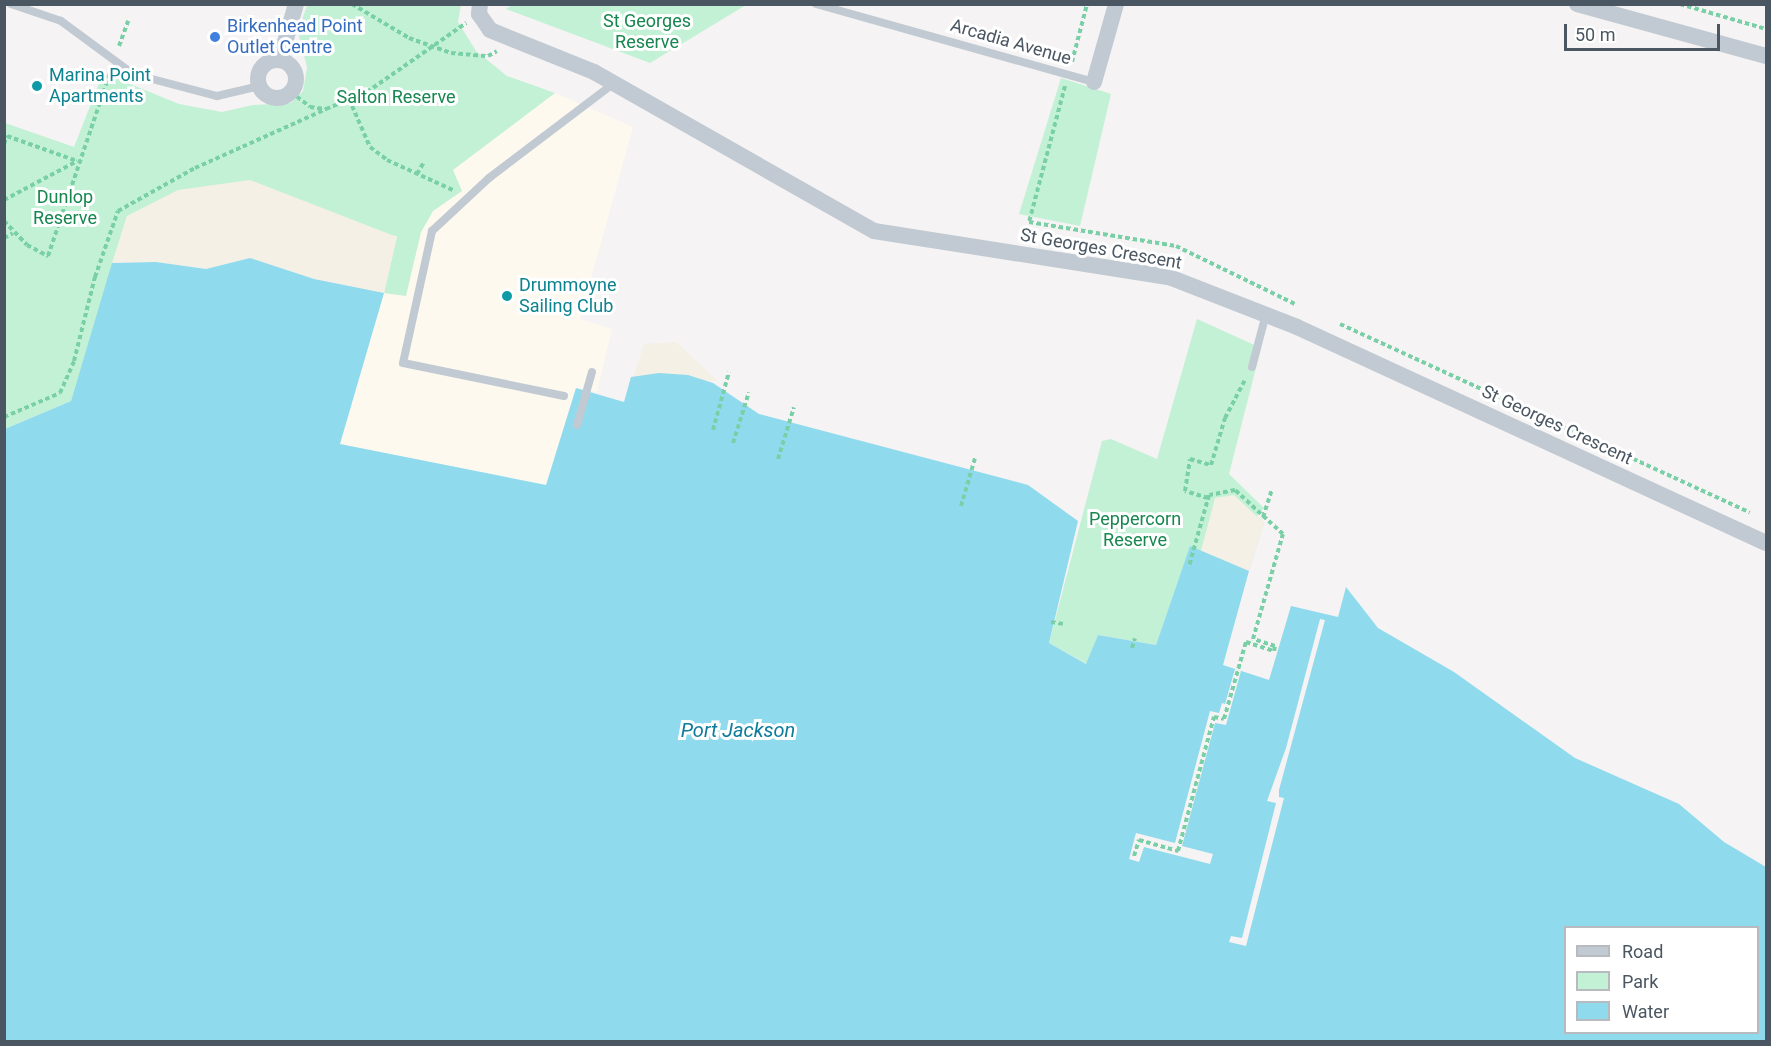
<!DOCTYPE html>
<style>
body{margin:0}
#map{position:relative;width:1771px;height:1046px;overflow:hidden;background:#f5f3f3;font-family:Roboto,sans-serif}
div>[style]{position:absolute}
.commercial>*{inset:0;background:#fdf9ef}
.green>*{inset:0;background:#c3f1d5}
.sand>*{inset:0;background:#f5f0e5}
.water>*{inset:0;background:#90daee}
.pier>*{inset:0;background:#f5f3f3}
.path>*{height:4px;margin-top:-2px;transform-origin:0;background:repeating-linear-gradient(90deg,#7ad0a6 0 4.5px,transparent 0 7.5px)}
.service>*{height:8px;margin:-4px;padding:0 4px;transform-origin:4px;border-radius:4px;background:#c1cad2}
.minor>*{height:16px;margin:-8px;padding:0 8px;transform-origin:8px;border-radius:8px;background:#c1cad2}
.minor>.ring{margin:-8px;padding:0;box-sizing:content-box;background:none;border:16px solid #c1cad2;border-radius:50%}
.dots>*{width:16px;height:16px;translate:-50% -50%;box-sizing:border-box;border:3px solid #fff;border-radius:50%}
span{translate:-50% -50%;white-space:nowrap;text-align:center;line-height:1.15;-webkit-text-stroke:6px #fff;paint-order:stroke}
.park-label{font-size:18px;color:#17864f}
.shop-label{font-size:18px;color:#366cbe}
.left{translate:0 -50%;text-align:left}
.street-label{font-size:18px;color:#4a5661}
.culture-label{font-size:18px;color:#0d838f}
.water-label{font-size:20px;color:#0c7c9b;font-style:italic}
.frame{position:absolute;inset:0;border:6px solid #4a5661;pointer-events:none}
.legend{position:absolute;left:1564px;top:926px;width:195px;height:108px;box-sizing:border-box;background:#fff;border:2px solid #b7bbc0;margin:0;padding:8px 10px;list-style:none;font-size:18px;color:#4a5661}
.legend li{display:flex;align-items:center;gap:12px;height:30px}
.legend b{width:30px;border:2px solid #b7bbc0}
.scale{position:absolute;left:1564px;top:24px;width:156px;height:27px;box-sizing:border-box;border:3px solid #4a5661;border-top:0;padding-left:8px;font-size:18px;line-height:21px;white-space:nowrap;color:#4a5661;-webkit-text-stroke:4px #fff;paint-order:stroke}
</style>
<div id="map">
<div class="commercial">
<div style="clip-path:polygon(555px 93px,633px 127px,580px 319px,612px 329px,597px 392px,576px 388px,547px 485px,339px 444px,384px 293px,406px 295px,421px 232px,433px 211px,462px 191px,452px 170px)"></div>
</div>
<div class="green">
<div style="clip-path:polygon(513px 4px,746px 4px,746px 5px,650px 63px,506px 9px)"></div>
<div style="clip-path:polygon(307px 5px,461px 5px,458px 22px,476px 51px,507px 76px,555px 93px,453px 170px,462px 191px,433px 211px,421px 232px,406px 296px,384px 293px,397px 236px,127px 216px,71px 401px,5px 429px,5px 123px,74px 147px,103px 73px,179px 104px,222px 112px,253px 105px,291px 103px,303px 91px,307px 67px,298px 32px)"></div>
<div style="clip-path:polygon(1061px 78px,1111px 94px,1080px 226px,1019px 214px)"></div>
<div style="clip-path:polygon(1197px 319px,1261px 348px,1229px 474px,1264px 508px,1257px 516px,1264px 523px,1249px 571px,1190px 547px,1156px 645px,1098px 635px,1087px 664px,1049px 643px,1102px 441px,1111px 439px,1157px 459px)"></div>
</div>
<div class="sand">
<div style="clip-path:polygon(250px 180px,397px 237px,384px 293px,314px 279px,250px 258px,206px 269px,156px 262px,112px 263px,127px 216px,178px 190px)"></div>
<div style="clip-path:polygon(676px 342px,718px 381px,633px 379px,644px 344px)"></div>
<div style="clip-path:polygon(1234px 495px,1264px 523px,1249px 571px,1201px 551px,1215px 498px)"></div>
</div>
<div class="water">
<div style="clip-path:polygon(evenodd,250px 258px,314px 279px,384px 293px,340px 444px,546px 485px,576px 388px,624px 402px,631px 377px,659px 373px,688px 375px,713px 383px,759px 414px,1028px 485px,1078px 521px,1049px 643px,1086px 664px,1098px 635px,1156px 645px,1190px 546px,1249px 571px,1223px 665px,1269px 680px,1291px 606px,1338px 617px,1346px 587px,1378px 628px,1454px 672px,1575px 758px,1679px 804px,1724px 842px,1766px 867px,1766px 1041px,5px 1042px,5px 429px,71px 401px,112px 263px,156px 262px,206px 269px,250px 258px,1566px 928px,1758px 928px,1758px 1032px,1566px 1032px,1566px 928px)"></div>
</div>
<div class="pier">
<div style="clip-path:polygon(1320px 619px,1325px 620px,1279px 790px,1279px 797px,1284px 798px,1246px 946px,1229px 942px,1231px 936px,1242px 938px,1276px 803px,1267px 801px,1286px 748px)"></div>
<div style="clip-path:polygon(1235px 669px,1241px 671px,1226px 725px,1215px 723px,1182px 846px,1213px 854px,1210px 864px,1144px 847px,1139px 862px,1129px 859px,1136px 833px,1175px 843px,1210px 711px,1219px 713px,1222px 703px,1225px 704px)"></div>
</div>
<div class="path">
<div style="left:352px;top:4px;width:66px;rotate:30.8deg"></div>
<div style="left:409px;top:38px;width:45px;rotate:19.7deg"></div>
<div style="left:451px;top:53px;width:37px;rotate:5deg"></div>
<div style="left:488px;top:56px;width:10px;rotate:-29deg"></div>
<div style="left:1680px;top:4px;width:90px;rotate:16.2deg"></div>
<div style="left:119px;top:46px;width:27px;rotate:-70deg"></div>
<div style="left:1072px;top:62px;width:60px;rotate:-75.5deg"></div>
<div style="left:1065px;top:86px;width:141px;rotate:104.8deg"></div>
<div style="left:1029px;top:222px;width:149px;rotate:9.3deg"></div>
<div style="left:1176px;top:246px;width:132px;rotate:26deg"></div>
<div style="left:291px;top:92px;width:24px;rotate:38deg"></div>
<div style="left:310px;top:107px;width:16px;rotate:7deg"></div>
<div style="left:326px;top:109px;width:44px;rotate:-22.5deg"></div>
<div style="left:367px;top:92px;width:121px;rotate:-34.9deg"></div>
<div style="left:349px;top:99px;width:52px;rotate:66.4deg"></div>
<div style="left:370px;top:147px;width:21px;rotate:37deg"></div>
<div style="left:387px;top:160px;width:75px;rotate:24.5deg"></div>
<div style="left:4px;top:144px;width:9px;rotate:-69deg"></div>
<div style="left:7px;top:136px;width:74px;rotate:19.7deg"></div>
<div style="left:417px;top:174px;width:14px;rotate:-60deg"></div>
<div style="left:4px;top:200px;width:83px;rotate:-28.1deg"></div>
<div style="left:4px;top:221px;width:33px;rotate:46deg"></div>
<div style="left:27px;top:245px;width:24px;rotate:28deg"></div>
<div style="left:48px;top:256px;width:193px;rotate:-71.3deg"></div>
<div style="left:4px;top:238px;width:10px;rotate:-29deg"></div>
<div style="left:1340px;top:324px;width:451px;rotate:24.7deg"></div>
<div style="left:4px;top:417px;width:61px;rotate:-23.2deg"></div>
<div style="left:60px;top:393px;width:35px;rotate:-66deg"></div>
<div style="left:74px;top:361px;width:87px;rotate:-76deg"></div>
<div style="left:95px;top:277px;width:70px;rotate:-70.8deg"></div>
<div style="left:118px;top:211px;width:88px;rotate:-29.2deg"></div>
<div style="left:195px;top:168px;width:144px;rotate:-24.2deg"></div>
<div style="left:713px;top:430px;width:60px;rotate:-74.6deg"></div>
<div style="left:733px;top:443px;width:53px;rotate:-72.6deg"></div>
<div style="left:778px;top:459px;width:54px;rotate:-72.9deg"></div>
<div style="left:1208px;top:498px;width:24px;rotate:-163deg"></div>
<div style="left:1185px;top:491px;width:32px;rotate:-81deg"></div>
<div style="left:1190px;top:459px;width:22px;rotate:16deg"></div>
<div style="left:1211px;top:465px;width:49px;rotate:-73.4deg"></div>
<div style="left:1225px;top:418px;width:45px;rotate:-62.3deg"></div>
<div style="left:961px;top:506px;width:50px;rotate:-73.7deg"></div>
<div style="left:1263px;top:517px;width:28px;rotate:-72deg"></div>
<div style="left:1051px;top:622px;width:12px;rotate:9deg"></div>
<div style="left:1132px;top:648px;width:10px;rotate:-73deg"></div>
<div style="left:1134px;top:856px;width:17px;rotate:-73deg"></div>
<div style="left:1139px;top:840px;width:41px;rotate:15.8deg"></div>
<div style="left:1178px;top:851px;width:139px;rotate:-75deg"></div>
<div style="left:1214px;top:717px;width:10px;rotate:11deg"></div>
<div style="left:1224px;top:719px;width:80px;rotate:-74.1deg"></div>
<div style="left:1246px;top:642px;width:29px;rotate:18deg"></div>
<div style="left:1274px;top:651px;width:5px;rotate:-79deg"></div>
<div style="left:1275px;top:646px;width:23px;rotate:-162deg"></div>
<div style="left:1253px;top:639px;width:109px;rotate:-74.1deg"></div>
<div style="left:1283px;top:534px;width:65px;rotate:-137.5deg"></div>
<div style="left:1235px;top:490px;width:26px;rotate:169deg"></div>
<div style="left:1209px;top:495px;width:74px;rotate:105.7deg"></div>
</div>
<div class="service">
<div style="left:11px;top:4px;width:53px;rotate:18.8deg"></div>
<div style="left:61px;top:21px;width:89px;rotate:36.4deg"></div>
<div style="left:133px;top:74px;width:87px;rotate:14.7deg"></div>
<div style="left:217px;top:96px;width:44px;rotate:-13.1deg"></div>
<div style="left:816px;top:4px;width:289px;rotate:15.7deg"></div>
<div style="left:1252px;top:367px;width:55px;rotate:-75.2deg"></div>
<div style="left:564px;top:396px;width:164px;rotate:-168.4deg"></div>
<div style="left:403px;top:363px;width:135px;rotate:-77.6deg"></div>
<div style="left:432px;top:231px;width:78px;rotate:-42.9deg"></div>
<div style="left:489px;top:178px;width:157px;rotate:-37.2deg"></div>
<div style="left:577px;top:425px;width:55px;rotate:-74.2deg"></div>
</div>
<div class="minor">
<div style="left:480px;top:4px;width:10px;rotate:96deg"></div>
<div style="left:479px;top:14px;width:19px;rotate:55deg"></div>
<div style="left:490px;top:30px;width:112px;rotate:22deg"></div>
<div style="left:594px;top:72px;width:322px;rotate:29.6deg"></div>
<div style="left:874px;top:231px;width:299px;rotate:8.9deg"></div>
<div style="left:1169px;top:277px;width:137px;rotate:21.3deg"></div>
<div style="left:1297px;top:327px;width:516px;rotate:24.73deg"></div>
<div style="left:1577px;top:4px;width:196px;rotate:15.4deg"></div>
<div style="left:280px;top:60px;width:58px;rotate:-74.1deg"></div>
<div class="ring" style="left:258px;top:60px;width:22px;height:22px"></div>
<div style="left:1094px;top:82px;width:81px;rotate:-74.2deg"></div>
</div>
<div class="dots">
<div style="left:215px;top:37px;background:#3f7fe0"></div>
<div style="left:37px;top:86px;background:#0f9aa8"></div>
<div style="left:507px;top:296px;background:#0f9aa8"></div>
</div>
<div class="park-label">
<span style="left:647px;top:32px">St Georges<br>Reserve</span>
<span style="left:396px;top:97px">Salton Reserve</span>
<span style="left:65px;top:208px">Dunlop<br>Reserve</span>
<span style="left:1135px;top:530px">Peppercorn<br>Reserve</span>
</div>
<div class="shop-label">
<span class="left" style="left:227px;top:37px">Birkenhead Point<br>Outlet Centre</span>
</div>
<div class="street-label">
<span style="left:1011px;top:42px;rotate:16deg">Arcadia Avenue</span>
<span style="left:1101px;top:249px;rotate:10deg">St Georges Crescent</span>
<span style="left:1557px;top:425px;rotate:25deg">St Georges Crescent</span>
</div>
<div class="culture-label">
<span class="left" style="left:49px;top:86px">Marina Point<br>Apartments</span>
<span class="left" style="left:519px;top:296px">Drummoyne<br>Sailing Club</span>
</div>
<div class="water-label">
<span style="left:738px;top:730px">Port Jackson</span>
</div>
<div class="frame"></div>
<ul class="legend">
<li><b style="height:8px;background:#c1cad2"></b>Road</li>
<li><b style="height:16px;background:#c3f1d5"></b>Park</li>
<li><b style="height:16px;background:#90daee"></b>Water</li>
</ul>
<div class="scale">50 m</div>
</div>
